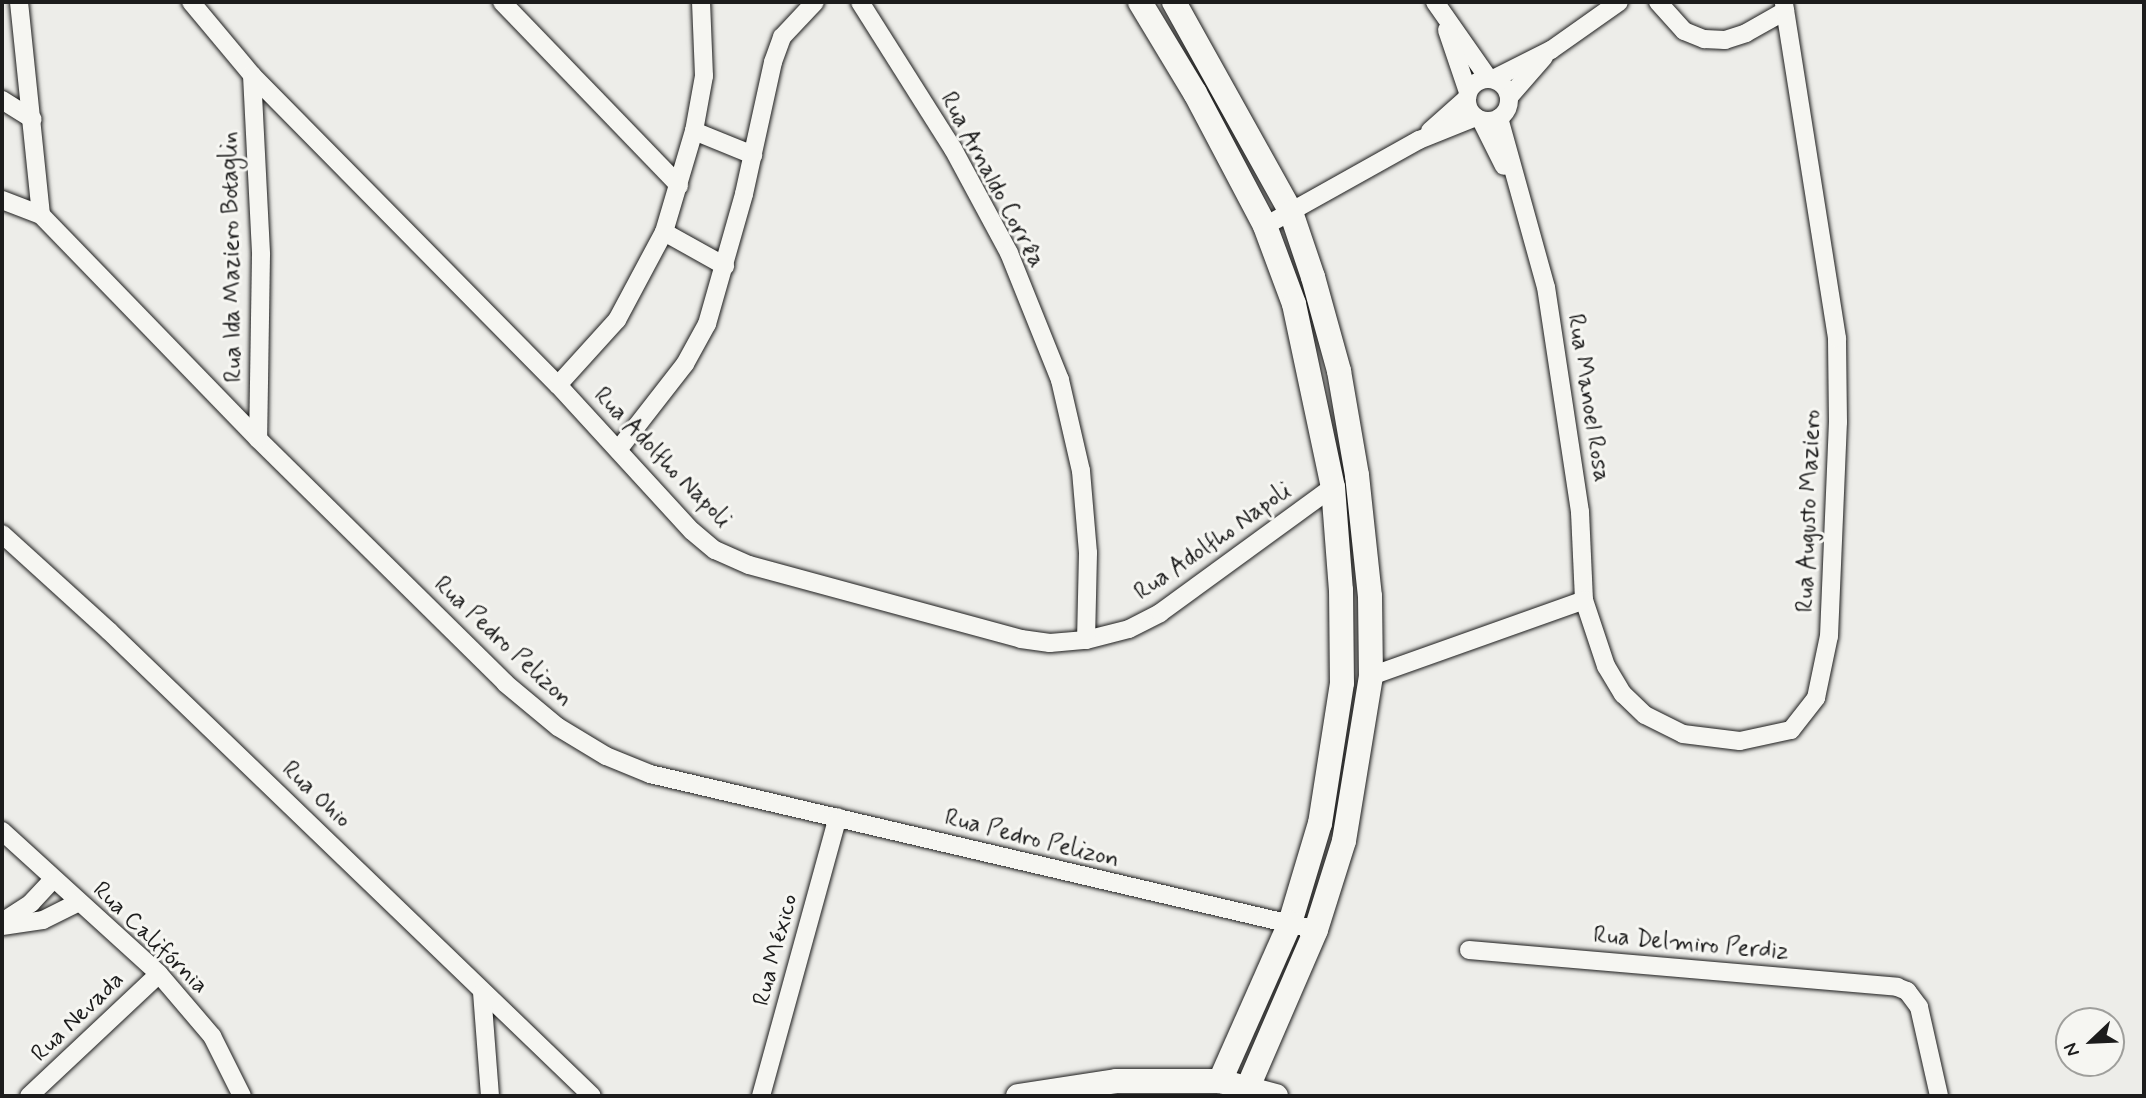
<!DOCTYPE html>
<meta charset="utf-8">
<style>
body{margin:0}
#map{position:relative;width:2146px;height:1098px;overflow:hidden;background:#edede9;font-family:Mynerve,sans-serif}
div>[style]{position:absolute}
.roads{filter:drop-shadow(0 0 2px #1c1c1c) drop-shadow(0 0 2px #1c1c1c)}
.street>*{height:18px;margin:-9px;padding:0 9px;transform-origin:9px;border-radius:9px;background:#f6f6f2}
.street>.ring{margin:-9px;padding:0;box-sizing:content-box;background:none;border:18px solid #f6f6f2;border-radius:50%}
.secondary>*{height:24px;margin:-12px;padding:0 12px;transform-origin:12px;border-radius:12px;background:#f6f6f2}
span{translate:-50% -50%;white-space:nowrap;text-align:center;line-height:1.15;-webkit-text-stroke:6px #f6f6f2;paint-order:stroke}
.street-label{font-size:24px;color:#1c1c1c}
.frame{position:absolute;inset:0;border:4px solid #1c1c1c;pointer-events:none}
.north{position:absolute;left:2055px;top:1007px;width:70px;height:70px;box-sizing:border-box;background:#f6f6f2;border:2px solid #9f9f9c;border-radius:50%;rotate:247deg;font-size:19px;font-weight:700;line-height:28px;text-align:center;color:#1c1c1c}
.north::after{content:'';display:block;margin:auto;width:24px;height:32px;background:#1c1c1c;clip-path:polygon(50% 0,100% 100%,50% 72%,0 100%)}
</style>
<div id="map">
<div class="roads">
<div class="street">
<div style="left:19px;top:2px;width:214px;rotate:84.1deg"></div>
<div style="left:41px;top:215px;width:312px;rotate:45.9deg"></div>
<div style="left:258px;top:439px;width:347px;rotate:44.6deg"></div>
<div style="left:505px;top:683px;width:69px;rotate:39.7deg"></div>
<div style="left:558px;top:727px;width:56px;rotate:31.1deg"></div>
<div style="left:606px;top:756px;width:48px;rotate:22.2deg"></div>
<div style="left:650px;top:774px;width:684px;rotate:13.18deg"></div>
<div style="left:191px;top:2px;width:95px;rotate:50.1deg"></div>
<div style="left:252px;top:75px;width:436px;rotate:45.4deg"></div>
<div style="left:558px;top:385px;width:198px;rotate:47.5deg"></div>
<div style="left:692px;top:531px;width:30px;rotate:40deg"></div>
<div style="left:715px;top:550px;width:37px;rotate:24deg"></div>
<div style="left:749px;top:565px;width:282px;rotate:15.2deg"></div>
<div style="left:1021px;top:639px;width:29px;rotate:8deg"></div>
<div style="left:1050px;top:643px;width:36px;rotate:-5deg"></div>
<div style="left:1086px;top:640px;width:44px;rotate:-14.3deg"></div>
<div style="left:1129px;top:629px;width:35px;rotate:-27deg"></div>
<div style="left:1160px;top:613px;width:214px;rotate:-36.1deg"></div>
<div style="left:502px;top:2px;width:255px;rotate:46deg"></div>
<div style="left:860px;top:2px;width:174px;rotate:57.7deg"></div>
<div style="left:953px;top:149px;width:118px;rotate:61.7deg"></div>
<div style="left:1009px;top:253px;width:137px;rotate:68.1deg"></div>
<div style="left:1060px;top:380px;width:93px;rotate:77deg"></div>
<div style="left:1081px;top:471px;width:82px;rotate:85.1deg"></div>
<div style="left:1088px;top:553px;width:87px;rotate:91.3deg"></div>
<div style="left:1435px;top:2px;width:94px;rotate:55deg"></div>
<div style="left:1658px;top:2px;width:39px;rotate:48deg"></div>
<div style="left:1684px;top:31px;width:22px;rotate:22deg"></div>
<div style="left:1704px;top:39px;width:21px;rotate:3deg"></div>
<div style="left:1725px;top:40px;width:22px;rotate:-18deg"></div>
<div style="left:1746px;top:33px;width:45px;rotate:-29.4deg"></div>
<div style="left:1447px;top:30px;width:65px;rotate:71.3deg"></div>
<div style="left:252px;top:75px;width:180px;rotate:87.1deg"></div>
<div style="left:261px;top:255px;width:184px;rotate:90.9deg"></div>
<div style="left:1493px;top:79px;width:65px;rotate:-26.6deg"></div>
<div style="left:1551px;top:50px;width:83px;rotate:-35.2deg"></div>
<div class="ring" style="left:1467px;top:79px;width:24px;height:24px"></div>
<div style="left:1509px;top:97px;width:53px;rotate:-48.8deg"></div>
<div style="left:2px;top:100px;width:36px;rotate:32deg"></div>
<div style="left:1499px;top:118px;width:175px;rotate:74.5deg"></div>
<div style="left:1546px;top:287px;width:228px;rotate:81.4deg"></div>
<div style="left:1580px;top:512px;width:88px;rotate:87.4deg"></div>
<div style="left:1584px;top:600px;width:70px;rotate:71.6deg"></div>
<div style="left:1606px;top:666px;width:33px;rotate:59deg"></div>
<div style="left:1623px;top:694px;width:30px;rotate:44deg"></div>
<div style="left:1645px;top:715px;width:42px;rotate:26.6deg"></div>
<div style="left:1683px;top:734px;width:57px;rotate:7deg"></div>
<div style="left:1740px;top:741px;width:52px;rotate:-12.2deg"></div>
<div style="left:1791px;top:730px;width:41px;rotate:-52deg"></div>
<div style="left:1816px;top:698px;width:63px;rotate:-78.2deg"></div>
<div style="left:1829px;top:636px;width:214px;rotate:-87.6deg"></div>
<div style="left:1838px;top:422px;width:84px;rotate:-90.7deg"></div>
<div style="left:1837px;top:338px;width:340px;rotate:-99deg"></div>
<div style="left:1481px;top:120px;width:51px;rotate:63.4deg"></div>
<div style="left:694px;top:131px;width:64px;rotate:22.1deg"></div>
<div style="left:1430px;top:131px;width:50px;rotate:-41.7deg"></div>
<div style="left:2px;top:200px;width:42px;rotate:21deg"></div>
<div style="left:1265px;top:226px;width:176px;rotate:-29.2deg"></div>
<div style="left:1419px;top:140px;width:61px;rotate:-22deg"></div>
<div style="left:664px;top:232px;width:70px;rotate:29.1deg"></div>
<div style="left:558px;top:385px;width:88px;rotate:-47.8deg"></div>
<div style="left:617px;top:320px;width:100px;rotate:-61.9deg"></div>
<div style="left:664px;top:232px;width:105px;rotate:-73.5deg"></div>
<div style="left:694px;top:131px;width:56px;rotate:-79.7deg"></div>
<div style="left:704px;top:76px;width:74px;rotate:-92.3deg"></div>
<div style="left:618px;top:450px;width:109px;rotate:-52.1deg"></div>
<div style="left:685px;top:364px;width:46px;rotate:-61.2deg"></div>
<div style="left:707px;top:324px;width:135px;rotate:-74.1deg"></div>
<div style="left:744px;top:194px;width:135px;rotate:-77.6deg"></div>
<div style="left:773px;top:62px;width:27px;rotate:-70deg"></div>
<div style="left:782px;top:37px;width:48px;rotate:-46.7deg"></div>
<div style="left:2px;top:534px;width:144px;rotate:42.2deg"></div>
<div style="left:109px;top:631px;width:670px;rotate:43.91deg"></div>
<div style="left:1371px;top:676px;width:226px;rotate:-19.6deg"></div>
<div style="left:2px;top:831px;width:212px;rotate:42.3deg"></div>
<div style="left:159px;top:974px;width:82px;rotate:49.5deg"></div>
<div style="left:212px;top:1036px;width:67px;rotate:63.4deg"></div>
<div style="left:2px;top:922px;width:35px;rotate:-33deg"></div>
<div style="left:31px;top:903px;width:33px;rotate:-47deg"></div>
<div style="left:2px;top:926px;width:41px;rotate:-8.3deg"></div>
<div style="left:43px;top:920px;width:40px;rotate:-26.6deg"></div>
<div style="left:1469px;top:950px;width:430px;rotate:4.9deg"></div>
<div style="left:1897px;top:987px;width:11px;rotate:22deg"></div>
<div style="left:1907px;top:991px;width:20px;rotate:53deg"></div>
<div style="left:1919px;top:1007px;width:91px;rotate:77.3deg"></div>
<div style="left:482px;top:992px;width:104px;rotate:85.6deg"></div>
<div style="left:29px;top:1096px;width:178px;rotate:-43.2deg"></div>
<div style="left:761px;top:1096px;width:289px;rotate:-74.6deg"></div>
</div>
<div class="secondary">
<div style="left:1140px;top:2px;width:106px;rotate:58.9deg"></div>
<div style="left:1195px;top:93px;width:150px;rotate:62.2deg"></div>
<div style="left:1265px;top:226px;width:83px;rotate:69.6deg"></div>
<div style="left:1294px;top:304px;width:187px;rotate:78deg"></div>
<div style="left:1333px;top:487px;width:103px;rotate:85.6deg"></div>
<div style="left:1341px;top:590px;width:93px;rotate:89.4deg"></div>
<div style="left:1342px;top:683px;width:142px;rotate:98.9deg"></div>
<div style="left:1320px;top:823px;width:104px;rotate:106.7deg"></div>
<div style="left:1290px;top:923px;width:173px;rotate:113.9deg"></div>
<div style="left:1174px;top:2px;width:240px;rotate:60.9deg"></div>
<div style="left:1291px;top:212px;width:69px;rotate:71.3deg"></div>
<div style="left:1313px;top:277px;width:98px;rotate:74.5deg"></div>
<div style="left:1339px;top:371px;width:106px;rotate:80.2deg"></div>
<div style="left:1357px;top:475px;width:122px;rotate:83.9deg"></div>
<div style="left:1370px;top:596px;width:80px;rotate:89.3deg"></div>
<div style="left:1371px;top:676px;width:167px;rotate:99.3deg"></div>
<div style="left:1344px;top:841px;width:93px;rotate:107.5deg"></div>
<div style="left:1316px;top:930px;width:171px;rotate:113.4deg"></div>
<div style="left:1018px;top:1096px;width:99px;rotate:-8.7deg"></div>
<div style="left:1116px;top:1081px;width:104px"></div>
<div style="left:1220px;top:1081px;width:58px;rotate:15deg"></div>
</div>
</div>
<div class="street-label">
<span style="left:992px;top:180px;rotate:62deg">Rua Arnaldo Corrêa</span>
<span style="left:232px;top:257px;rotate:-91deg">Rua Ida Maziero Botaglin</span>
<span style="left:1588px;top:398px;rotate:81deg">Rua Manoel Rosa</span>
<span style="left:662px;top:458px;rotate:46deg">Rua Adolfho Napoli</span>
<span style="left:1809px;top:511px;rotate:-88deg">Rua Augusto Maziero</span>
<span style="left:1213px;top:542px;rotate:-35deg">Rua Adolfho Napoli</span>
<span style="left:503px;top:642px;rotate:43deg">Rua Pedro Pelizon</span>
<span style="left:316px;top:795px;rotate:44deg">Rua Ohio</span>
<span style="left:1032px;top:839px;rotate:14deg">Rua Pedro Pelizon</span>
<span style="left:150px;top:938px;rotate:44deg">Rua Califórnia</span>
<span style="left:1691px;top:944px;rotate:5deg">Rua Delmiro Perdiz</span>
<span style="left:776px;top:950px;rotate:-75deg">Rua México</span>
<span style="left:78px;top:1017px;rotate:-44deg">Rua Nevada</span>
</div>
<div class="frame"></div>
<div class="north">N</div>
</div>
